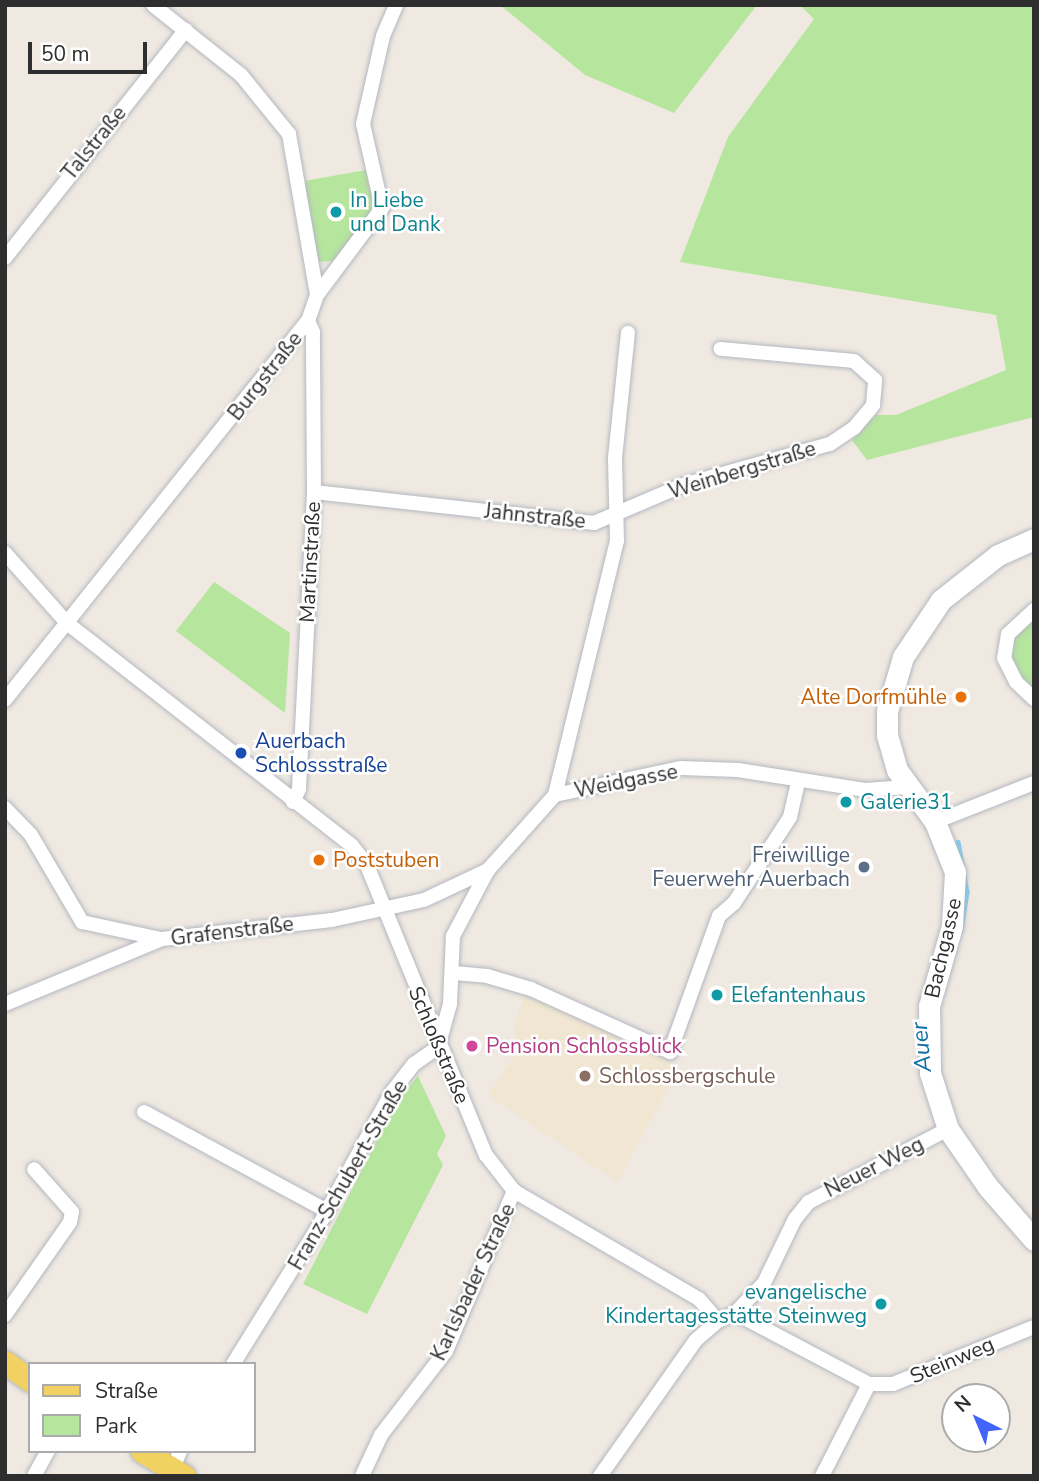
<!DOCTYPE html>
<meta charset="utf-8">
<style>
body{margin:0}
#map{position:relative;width:1039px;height:1481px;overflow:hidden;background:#efe9e1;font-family:"Nunito Sans",sans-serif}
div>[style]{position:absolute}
.education>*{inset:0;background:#f0e6d1}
.green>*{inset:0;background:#b6e59e}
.stream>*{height:4.5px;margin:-2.25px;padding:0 2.25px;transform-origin:2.25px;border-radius:2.25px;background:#75cff0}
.roads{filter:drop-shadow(0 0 2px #b4b7c1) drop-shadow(0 0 2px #b4b7c1)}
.minor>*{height:14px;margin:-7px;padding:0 7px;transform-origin:7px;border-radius:7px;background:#fff}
.secondary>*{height:21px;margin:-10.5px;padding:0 10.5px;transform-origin:10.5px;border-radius:10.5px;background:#fff}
.primary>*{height:23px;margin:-11.5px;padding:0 11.5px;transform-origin:11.5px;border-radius:11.5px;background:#f2d163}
.dots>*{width:19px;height:19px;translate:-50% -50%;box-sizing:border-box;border:4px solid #fff;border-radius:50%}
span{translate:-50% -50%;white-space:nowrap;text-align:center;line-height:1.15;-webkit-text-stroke:5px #fff;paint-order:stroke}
.street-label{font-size:21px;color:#2e2e2e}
.culture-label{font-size:21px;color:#0d838f}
.left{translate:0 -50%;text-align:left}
.right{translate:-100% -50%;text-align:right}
.food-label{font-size:21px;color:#c56008}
.transit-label{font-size:21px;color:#164399}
.service-label{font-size:21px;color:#4e5e75}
.hotel-label{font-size:21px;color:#b23c85}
.education-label{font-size:21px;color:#785e54}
.water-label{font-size:23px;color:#0d6fa3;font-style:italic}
.frame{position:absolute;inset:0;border:7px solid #2e2e2e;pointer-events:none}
.legend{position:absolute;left:28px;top:1362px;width:228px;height:91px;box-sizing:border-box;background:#fff;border:2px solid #ababab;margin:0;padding:9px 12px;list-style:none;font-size:21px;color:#2e2e2e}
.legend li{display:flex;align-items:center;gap:14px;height:35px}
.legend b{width:35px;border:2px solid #ababab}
.north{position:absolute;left:941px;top:1383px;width:70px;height:70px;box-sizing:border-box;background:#fff;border:2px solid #ababab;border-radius:50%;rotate:317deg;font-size:19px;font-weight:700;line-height:28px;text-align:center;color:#2e2e2e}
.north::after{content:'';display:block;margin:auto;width:24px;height:32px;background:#4264fb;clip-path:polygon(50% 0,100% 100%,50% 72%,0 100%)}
.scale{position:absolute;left:28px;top:42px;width:119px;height:32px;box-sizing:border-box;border:4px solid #2e2e2e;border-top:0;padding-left:9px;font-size:21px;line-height:24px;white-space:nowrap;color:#2e2e2e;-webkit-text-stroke:5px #fff;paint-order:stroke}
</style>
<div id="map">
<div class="education">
<div style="clip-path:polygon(526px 993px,672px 1062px,667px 1089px,618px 1182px,488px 1095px,515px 1055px,515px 1022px)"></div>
</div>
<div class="green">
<div style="clip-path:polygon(500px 5px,757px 5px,674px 113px,585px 75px)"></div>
<div style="clip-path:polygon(800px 5px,1034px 5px,1034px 417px,867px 460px,852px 440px,876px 415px,896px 415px,1006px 370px,996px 315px,680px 262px,728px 137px,814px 19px)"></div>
<div style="clip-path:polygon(366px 170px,374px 208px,334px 261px,317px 262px,304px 181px)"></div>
<div style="clip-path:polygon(214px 582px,290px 633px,285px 713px,176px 631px)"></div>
<div style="clip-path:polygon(1034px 617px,1034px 689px,1014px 669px,1010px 646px,1020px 625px)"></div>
<div style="clip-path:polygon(418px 1076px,446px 1136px,437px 1154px,443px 1165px,367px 1314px,303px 1284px,398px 1100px)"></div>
</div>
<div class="stream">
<div style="left:958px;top:842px;width:51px;rotate:79.8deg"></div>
<div style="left:967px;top:892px;width:39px;rotate:99deg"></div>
</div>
<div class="roads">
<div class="minor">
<div style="left:153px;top:5px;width:112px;rotate:38.5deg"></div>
<div style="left:241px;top:75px;width:76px;rotate:50.9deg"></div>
<div style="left:289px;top:134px;width:163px;rotate:80.1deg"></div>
<div style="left:5px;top:258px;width:291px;rotate:-51.6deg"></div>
<div style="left:314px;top:492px;width:282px;rotate:6.3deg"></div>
<div style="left:594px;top:523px;width:97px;rotate:-23.1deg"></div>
<div style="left:683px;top:485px;width:153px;rotate:-15.6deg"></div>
<div style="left:830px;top:444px;width:29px;rotate:-34deg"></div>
<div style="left:854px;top:428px;width:30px;rotate:-50deg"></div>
<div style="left:873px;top:405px;width:25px;rotate:-85deg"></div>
<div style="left:875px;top:380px;width:28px;rotate:-138deg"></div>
<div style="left:854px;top:361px;width:134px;rotate:-174.8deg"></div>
<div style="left:5px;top:553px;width:94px;rotate:48.5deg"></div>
<div style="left:67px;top:623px;width:362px;rotate:38deg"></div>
<div style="left:352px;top:846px;width:22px;rotate:51deg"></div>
<div style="left:366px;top:863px;width:316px;rotate:67.7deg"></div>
<div style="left:486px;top:1155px;width:46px;rotate:52.1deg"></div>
<div style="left:514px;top:1191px;width:214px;rotate:30.3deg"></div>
<div style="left:699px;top:1299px;width:29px;rotate:49deg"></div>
<div style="left:718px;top:1321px;width:19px;rotate:-25deg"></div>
<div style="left:735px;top:1313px;width:152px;rotate:27.9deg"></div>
<div style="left:869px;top:1384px;width:24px"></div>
<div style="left:893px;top:1384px;width:152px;rotate:-22deg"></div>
<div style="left:1034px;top:610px;width:35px;rotate:137deg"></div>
<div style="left:1008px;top:634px;width:24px;rotate:99deg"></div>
<div style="left:1004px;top:658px;width:27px;rotate:63deg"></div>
<div style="left:1016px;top:682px;width:25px;rotate:43deg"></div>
<div style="left:5px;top:700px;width:485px;rotate:-51.4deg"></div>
<div style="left:308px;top:321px;width:28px;rotate:-71deg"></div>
<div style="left:317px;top:295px;width:109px;rotate:-53.2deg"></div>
<div style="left:382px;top:208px;width:86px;rotate:-102.7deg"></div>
<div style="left:363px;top:124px;width:90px;rotate:-77.2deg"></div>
<div style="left:383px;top:36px;width:34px;rotate:-67deg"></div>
<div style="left:555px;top:795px;width:261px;rotate:-76.3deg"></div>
<div style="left:617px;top:541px;width:83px;rotate:-91.4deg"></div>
<div style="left:615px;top:458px;width:126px;rotate:-84.1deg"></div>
<div style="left:293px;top:802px;width:14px;rotate:-65deg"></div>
<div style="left:299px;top:789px;width:297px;rotate:-87.1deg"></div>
<div style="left:314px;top:492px;width:160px;rotate:-90.4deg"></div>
<div style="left:313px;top:332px;width:12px;rotate:-114deg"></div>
<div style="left:5px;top:808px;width:37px;rotate:46deg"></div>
<div style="left:31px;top:835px;width:101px;rotate:59.6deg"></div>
<div style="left:82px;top:922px;width:81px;rotate:12.1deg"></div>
<div style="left:935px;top:822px;width:106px;rotate:-21.5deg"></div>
<div style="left:454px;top:973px;width:33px;rotate:5deg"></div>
<div style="left:487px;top:976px;width:46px;rotate:16.5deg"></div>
<div style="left:531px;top:989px;width:153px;rotate:24.4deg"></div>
<div style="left:670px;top:1052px;width:145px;rotate:-70.2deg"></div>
<div style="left:719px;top:916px;width:20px;rotate:-41deg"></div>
<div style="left:734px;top:903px;width:103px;rotate:-56.9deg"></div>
<div style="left:790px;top:817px;width:37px;rotate:-77deg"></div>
<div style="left:5px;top:1004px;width:170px;rotate:-22.5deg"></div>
<div style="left:162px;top:939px;width:171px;rotate:-6.4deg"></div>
<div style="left:332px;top:920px;width:94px;rotate:-12.3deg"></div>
<div style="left:424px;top:900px;width:71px;rotate:-25.1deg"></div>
<div style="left:488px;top:870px;width:101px;rotate:-48.2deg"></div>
<div style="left:555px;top:795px;width:129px;rotate:-12.1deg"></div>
<div style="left:681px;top:768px;width:57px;rotate:2deg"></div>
<div style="left:738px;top:770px;width:130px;rotate:8.9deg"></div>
<div style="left:866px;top:790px;width:40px;rotate:-4.3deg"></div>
<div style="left:144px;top:1112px;width:208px;rotate:28.4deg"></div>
<div style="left:735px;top:1313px;width:42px;rotate:-46deg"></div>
<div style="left:764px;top:1283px;width:71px;rotate:-64.2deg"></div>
<div style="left:795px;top:1219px;width:22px;rotate:-51deg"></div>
<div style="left:809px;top:1202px;width:157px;rotate:-27.7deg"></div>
<div style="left:5px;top:1315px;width:113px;rotate:-55deg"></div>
<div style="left:70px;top:1222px;width:10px;rotate:-79deg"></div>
<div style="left:72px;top:1212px;width:57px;rotate:-131.5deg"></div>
<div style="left:233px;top:1364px;width:159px;rotate:-58.1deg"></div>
<div style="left:317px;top:1229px;width:156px;rotate:-61.3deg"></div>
<div style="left:392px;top:1092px;width:36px;rotate:-52deg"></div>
<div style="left:414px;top:1064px;width:29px;rotate:-35deg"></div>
<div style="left:438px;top:1047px;width:45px;rotate:-74.4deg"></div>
<div style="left:450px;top:1004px;width:68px;rotate:-87.5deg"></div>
<div style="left:453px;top:936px;width:75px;rotate:-62.1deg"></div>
<div style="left:170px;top:1475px;width:26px;rotate:-67deg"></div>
<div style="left:34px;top:1476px;width:29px;rotate:-61deg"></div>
<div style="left:362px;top:1476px;width:45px;rotate:-65.1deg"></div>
<div style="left:381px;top:1435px;width:106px;rotate:-52.3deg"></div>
<div style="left:446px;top:1351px;width:174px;rotate:-67deg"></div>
<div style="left:600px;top:1476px;width:166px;rotate:-54.8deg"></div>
<div style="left:696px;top:1340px;width:29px;rotate:-41deg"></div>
<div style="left:822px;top:1476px;width:103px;rotate:-62.9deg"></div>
</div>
<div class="secondary">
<div style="left:1034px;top:539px;width:39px;rotate:156deg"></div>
<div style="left:998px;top:555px;width:73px;rotate:141.7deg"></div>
<div style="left:941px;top:600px;width:69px;rotate:123.7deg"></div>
<div style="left:903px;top:657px;width:56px;rotate:106.5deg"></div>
<div style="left:887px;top:711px;width:24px;rotate:90deg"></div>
<div style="left:887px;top:735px;width:36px;rotate:74deg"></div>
<div style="left:897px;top:770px;width:64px;rotate:53.8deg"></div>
<div style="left:935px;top:822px;width:54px;rotate:68.2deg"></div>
<div style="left:955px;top:872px;width:54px;rotate:93.2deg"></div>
<div style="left:952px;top:926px;width:83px;rotate:106deg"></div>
<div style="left:929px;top:1006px;width:67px;rotate:89.1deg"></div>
<div style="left:930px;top:1073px;width:59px;rotate:72.2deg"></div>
<div style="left:948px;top:1129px;width:70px;rotate:55.4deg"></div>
<div style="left:988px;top:1187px;width:70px;rotate:49deg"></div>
</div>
<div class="primary">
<div style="left:5px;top:1362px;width:31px;rotate:36deg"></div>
<div style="left:142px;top:1451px;width:49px;rotate:30.8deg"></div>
</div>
</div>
<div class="dots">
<div style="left:336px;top:212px;background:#0f9aa8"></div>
<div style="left:961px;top:697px;background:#e8710a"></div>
<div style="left:241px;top:753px;background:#1a4fb4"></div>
<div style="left:846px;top:802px;background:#0f9aa8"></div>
<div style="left:319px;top:860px;background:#e8710a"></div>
<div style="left:864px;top:867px;background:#5c6f8a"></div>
<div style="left:717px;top:995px;background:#0f9aa8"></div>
<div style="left:472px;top:1046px;background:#d1479c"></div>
<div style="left:585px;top:1076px;background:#8d6e63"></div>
<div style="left:881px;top:1304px;background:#0f9aa8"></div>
</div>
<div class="street-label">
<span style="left:94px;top:143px;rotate:-51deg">Talstraße</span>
<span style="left:265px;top:376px;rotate:-52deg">Burgstraße</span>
<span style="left:742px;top:470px;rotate:-17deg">Weinbergstraße</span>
<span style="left:535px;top:516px;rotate:6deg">Jahnstraße</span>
<span style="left:310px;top:562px;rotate:-87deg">Martinstraße</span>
<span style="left:626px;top:781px;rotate:-11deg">Weidgasse</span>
<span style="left:232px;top:931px;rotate:-7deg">Grafenstraße</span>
<span style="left:943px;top:948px;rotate:-77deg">Bachgasse</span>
<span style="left:439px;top:1045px;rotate:67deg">Schloßstraße</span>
<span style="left:874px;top:1167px;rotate:-27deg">Neuer Weg</span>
<span style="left:348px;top:1175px;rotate:-60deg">Franz-Schubert-Straße</span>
<span style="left:473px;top:1282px;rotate:-65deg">Karlsbader Straße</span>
<span style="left:952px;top:1360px;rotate:-23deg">Steinweg</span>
</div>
<div class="culture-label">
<span class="left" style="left:350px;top:212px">In Liebe<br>und Dank</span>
<span class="left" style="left:860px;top:802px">Galerie31</span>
<span class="left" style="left:731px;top:995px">Elefantenhaus</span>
<span class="right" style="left:867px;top:1304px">evangelische<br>Kindertagesstätte Steinweg</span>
</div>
<div class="food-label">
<span class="right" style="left:947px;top:697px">Alte Dorfmühle</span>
<span class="left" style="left:333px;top:860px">Poststuben</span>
</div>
<div class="transit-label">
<span class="left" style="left:255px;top:753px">Auerbach<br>Schlossstraße</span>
</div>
<div class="service-label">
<span class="right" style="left:850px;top:867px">Freiwillige<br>Feuerwehr Auerbach</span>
</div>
<div class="hotel-label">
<span class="left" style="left:486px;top:1046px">Pension Schlossblick</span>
</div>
<div class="education-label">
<span class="left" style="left:599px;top:1076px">Schlossbergschule</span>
</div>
<div class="water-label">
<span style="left:922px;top:1047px;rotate:-95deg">Auer</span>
</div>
<div class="frame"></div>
<ul class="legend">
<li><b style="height:9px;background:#f2d163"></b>Straße</li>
<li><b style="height:19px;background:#b6e59e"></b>Park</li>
</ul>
<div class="north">N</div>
<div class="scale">50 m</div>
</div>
